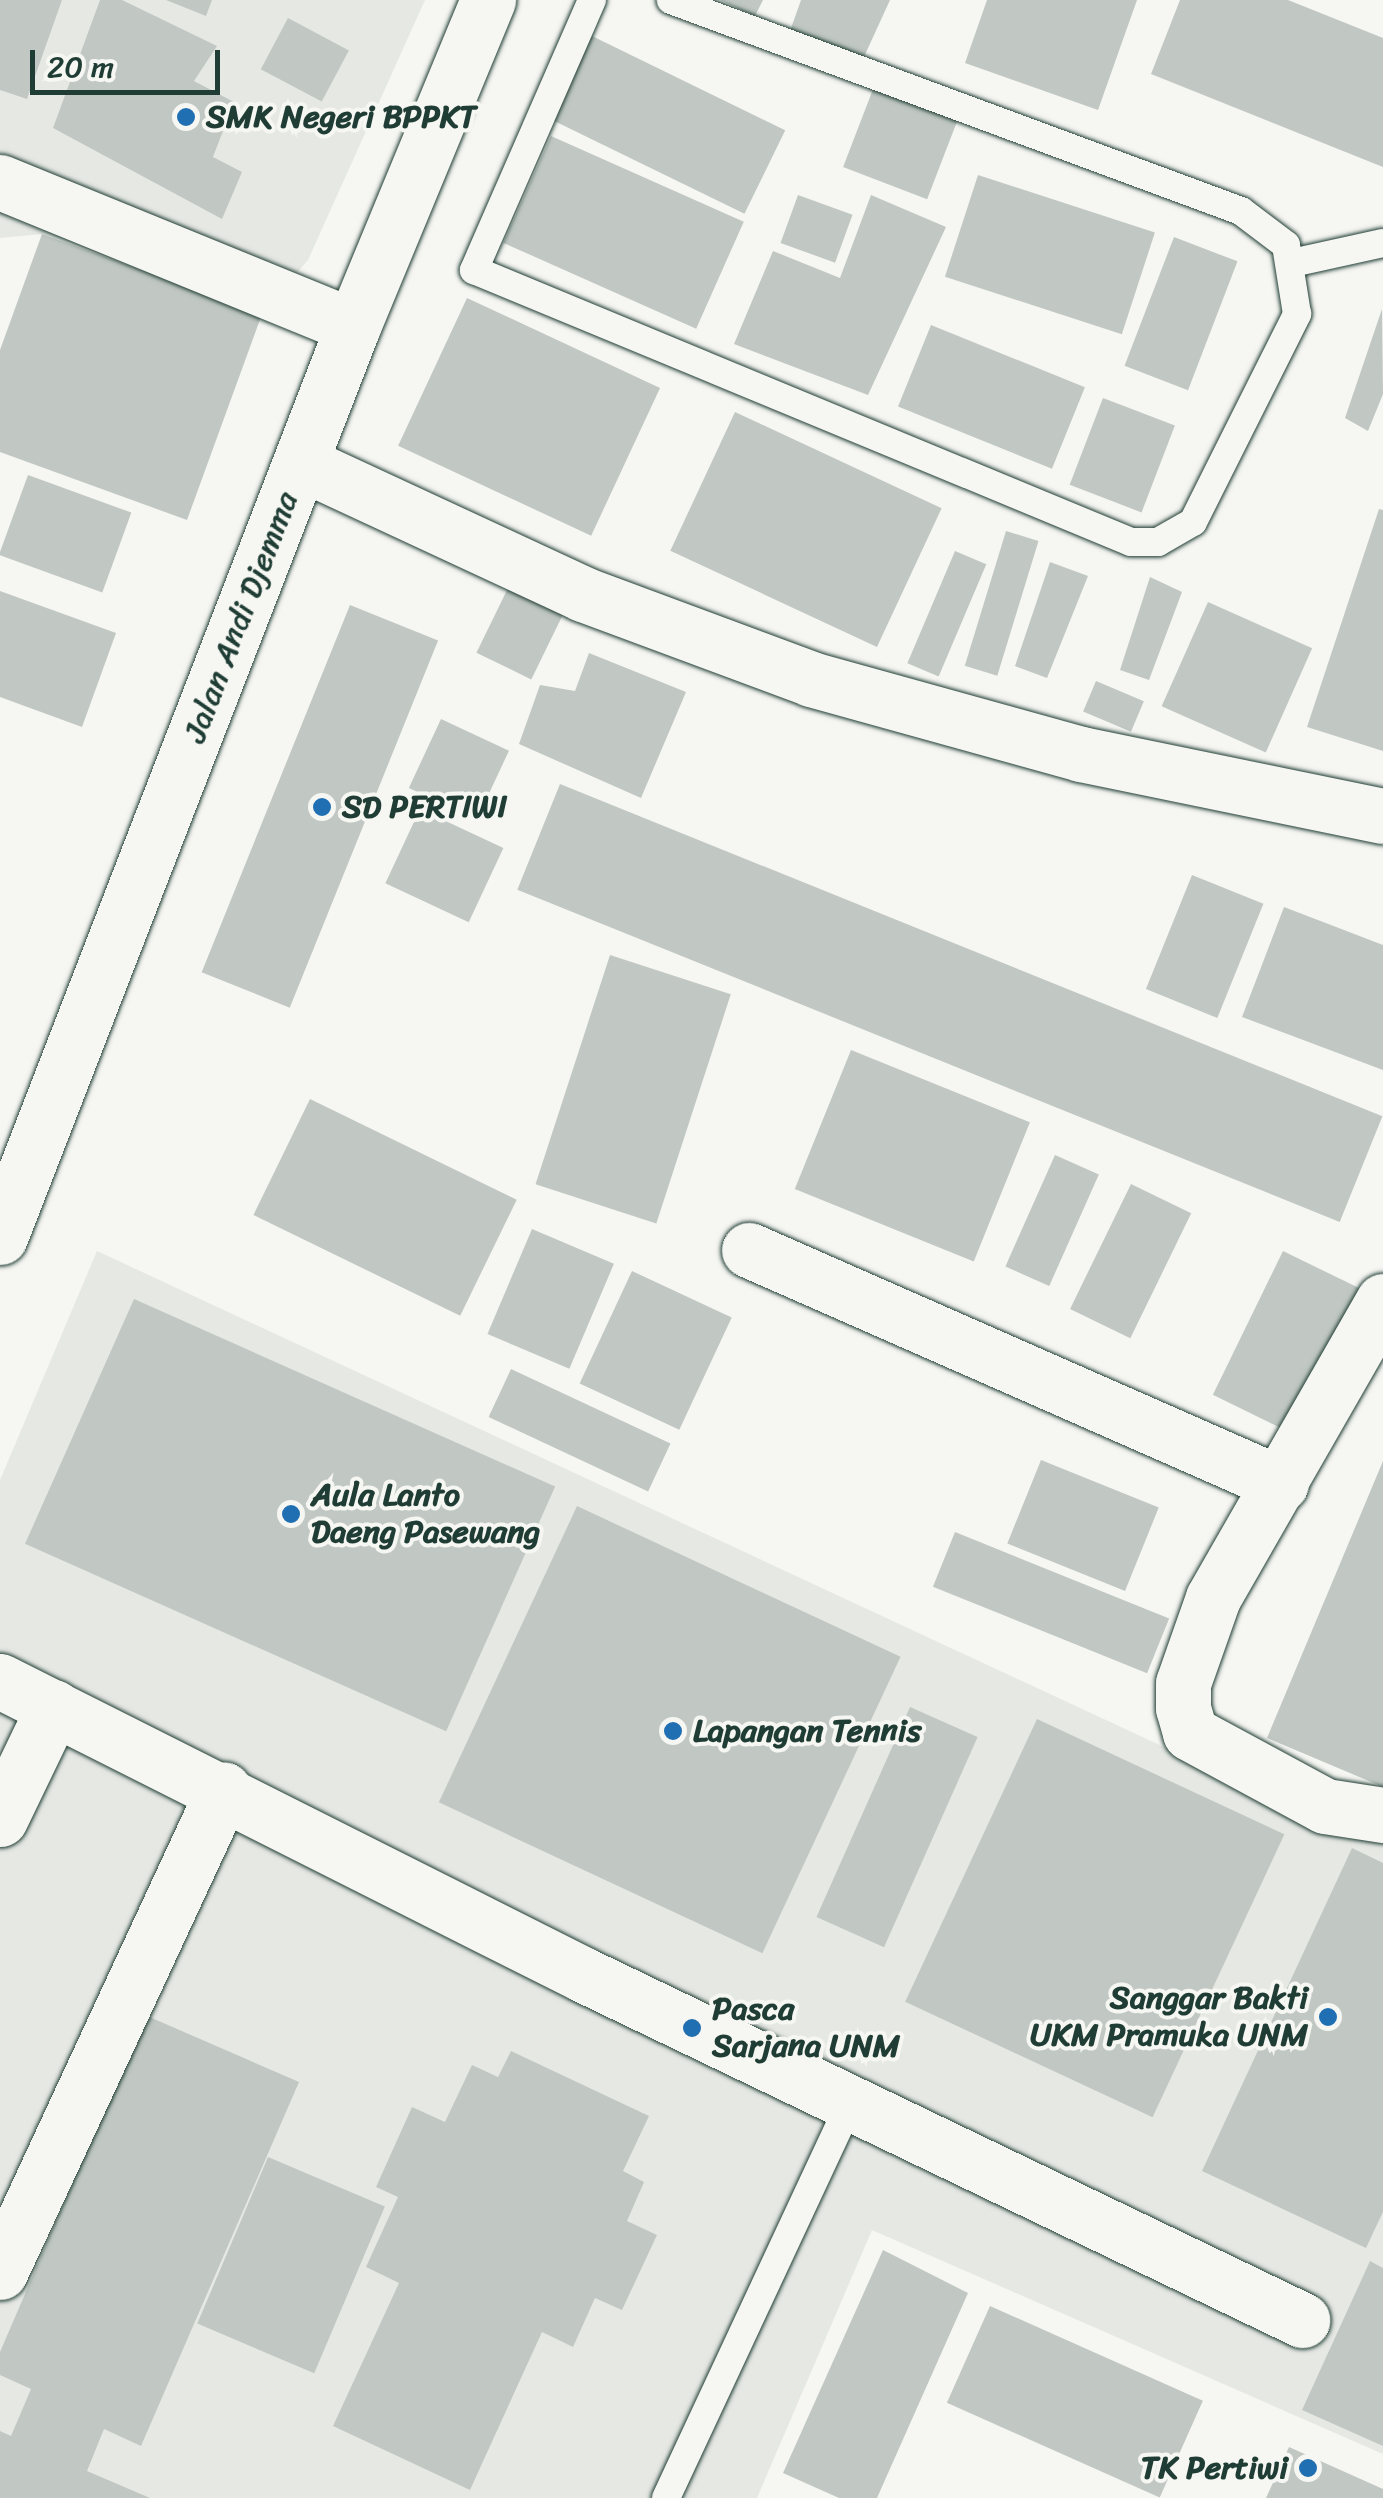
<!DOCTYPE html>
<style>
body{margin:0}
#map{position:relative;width:1383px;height:2498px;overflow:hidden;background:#f6f6f2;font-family:Sriracha,sans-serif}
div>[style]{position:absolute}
.built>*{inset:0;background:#e6e8e4}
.building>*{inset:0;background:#c1c8c3;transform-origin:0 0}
.roads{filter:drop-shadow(0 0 2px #1f3d34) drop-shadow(0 0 2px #1f3d34)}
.service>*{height:28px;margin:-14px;padding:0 14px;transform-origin:14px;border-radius:14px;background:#f6f6f2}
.minor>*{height:55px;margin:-27.5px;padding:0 27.5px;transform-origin:27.5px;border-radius:27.5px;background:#f6f6f2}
.secondary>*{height:55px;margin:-27.5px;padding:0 27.5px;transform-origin:27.5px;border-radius:27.5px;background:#f6f6f2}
.dots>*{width:28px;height:28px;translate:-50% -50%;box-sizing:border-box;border:5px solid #f6f6f2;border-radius:50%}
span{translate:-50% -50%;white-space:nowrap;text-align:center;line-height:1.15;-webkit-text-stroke:8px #f6f6f2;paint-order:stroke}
.poi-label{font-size:32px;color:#1f3d34;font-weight:700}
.left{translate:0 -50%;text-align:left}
.right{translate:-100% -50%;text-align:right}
.street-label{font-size:32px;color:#1f3d34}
.scale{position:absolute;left:30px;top:50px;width:190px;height:45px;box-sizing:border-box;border:5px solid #1f3d34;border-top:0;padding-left:12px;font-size:30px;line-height:35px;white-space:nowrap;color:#1f3d34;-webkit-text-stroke:8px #f6f6f2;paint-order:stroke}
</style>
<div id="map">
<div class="built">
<div style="clip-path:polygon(0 0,425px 0,308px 260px,262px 314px,42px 234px,0 238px)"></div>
<div style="clip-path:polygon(97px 1251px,1336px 1827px,1383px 1823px,1383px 2454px,872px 2230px,757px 2498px,0 2498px,0 1480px)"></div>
</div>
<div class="building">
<div style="clip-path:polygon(0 0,62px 0,27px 99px,0 90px)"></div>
<div style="clip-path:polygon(100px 0,122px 0,217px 46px,194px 81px,234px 102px,213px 157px,242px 172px,222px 219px,53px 128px)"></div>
<div style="clip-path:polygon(166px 0,212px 0,206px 16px)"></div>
<div style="clip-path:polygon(720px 0,763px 0,755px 16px)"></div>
<div style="clip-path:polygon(801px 0,890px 0,863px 59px,790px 31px)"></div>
<div style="clip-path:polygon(987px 0,1137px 0,1098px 110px,965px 63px)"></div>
<div style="clip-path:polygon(1180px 0,1288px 0,1383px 38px,1383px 167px,1151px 74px)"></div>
<div style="left:288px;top:18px;width:69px;height:58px;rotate:28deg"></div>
<div style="left:592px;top:36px;width:215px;height:93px;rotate:26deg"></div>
<div style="left:875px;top:84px;width:90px;height:89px;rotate:21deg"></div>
<div style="left:551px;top:136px;width:211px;height:117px;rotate:24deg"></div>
<div style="left:978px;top:175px;width:186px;height:107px;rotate:18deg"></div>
<div style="left:798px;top:195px;width:58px;height:51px;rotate:20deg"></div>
<div style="clip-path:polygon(871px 195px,946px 227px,868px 395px,734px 344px,773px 251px,840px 278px)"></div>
<div style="clip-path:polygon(42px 234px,262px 314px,187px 520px,0 452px,0 350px)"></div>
<div style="left:1174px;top:237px;width:68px;height:138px;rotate:21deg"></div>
<div style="left:467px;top:298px;width:213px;height:163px;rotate:25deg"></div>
<div style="clip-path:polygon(1382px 309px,1383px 394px,1368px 431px,1345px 418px)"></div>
<div style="left:931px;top:325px;width:166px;height:88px;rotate:22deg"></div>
<div style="left:1103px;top:398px;width:77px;height:93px;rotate:21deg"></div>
<div style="left:735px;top:412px;width:228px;height:153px;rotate:25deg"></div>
<div style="left:28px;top:475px;width:110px;height:85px;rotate:20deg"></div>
<div style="clip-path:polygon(1379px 509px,1383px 510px,1383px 751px,1307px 727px)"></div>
<div style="left:1006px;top:531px;width:34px;height:141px;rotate:17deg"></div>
<div style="left:955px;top:551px;width:34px;height:122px;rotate:23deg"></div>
<div style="clip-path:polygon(1050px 562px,1088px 576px,1047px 678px,1015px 666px)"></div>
<div style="clip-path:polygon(1150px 577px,1182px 592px,1149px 680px,1120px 670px)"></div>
<div style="left:508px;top:588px;width:61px;height:72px;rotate:26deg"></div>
<div style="clip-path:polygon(0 591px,116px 633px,82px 727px,0 697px)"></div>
<div style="left:1208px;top:602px;width:114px;height:114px;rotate:24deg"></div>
<div style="left:350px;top:605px;width:95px;height:396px;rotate:22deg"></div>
<div style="clip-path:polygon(589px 653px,686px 692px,641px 798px,519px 744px,540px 685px,575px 691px)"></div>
<div style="left:1096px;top:681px;width:52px;height:33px;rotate:23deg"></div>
<div style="left:441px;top:719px;width:75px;height:76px;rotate:25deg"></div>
<div style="left:560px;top:784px;width:887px;height:114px;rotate:22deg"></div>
<div style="left:420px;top:809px;width:92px;height:82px;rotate:25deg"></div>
<div style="left:1192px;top:875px;width:77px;height:123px;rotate:22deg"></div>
<div style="clip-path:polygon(1284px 907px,1383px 945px,1383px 1070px,1242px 1017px)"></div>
<div style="left:610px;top:955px;width:127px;height:241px;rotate:18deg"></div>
<div style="left:851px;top:1050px;width:193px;height:150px;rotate:22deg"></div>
<div style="left:310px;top:1099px;width:230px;height:129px;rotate:26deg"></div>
<div style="left:1055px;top:1155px;width:48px;height:122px;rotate:24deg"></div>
<div style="left:1131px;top:1184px;width:67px;height:139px;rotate:26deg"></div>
<div style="left:532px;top:1229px;width:89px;height:114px;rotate:23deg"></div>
<div style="left:1283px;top:1251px;width:88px;height:160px;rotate:26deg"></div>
<div style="left:632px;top:1271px;width:110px;height:124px;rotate:25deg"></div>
<div style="left:134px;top:1299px;width:461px;height:268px;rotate:24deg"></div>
<div style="left:511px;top:1369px;width:176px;height:53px;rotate:25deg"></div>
<div style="left:1041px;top:1460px;width:127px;height:90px;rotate:22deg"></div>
<div style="clip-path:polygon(1383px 1461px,1383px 1787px,1267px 1738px)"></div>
<div style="left:577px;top:1506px;width:357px;height:327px;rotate:25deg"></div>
<div style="left:955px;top:1532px;width:231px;height:59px;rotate:22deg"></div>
<div style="left:910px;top:1707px;width:74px;height:230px;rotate:24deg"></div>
<div style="left:1037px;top:1719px;width:273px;height:312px;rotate:25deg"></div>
<div style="clip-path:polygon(1352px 1848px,1383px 1863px,1383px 2212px,1366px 2248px,1202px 2171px)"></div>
<div style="clip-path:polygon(145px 2015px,299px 2082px,141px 2446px,104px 2429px,87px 2471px,150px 2498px,0 2498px,0 2431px,11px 2436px,31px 2389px,0 2375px,0 2352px)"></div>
<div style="clip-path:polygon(511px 2051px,649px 2116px,623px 2171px,644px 2182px,627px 2221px,657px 2235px,622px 2310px,595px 2298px,573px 2347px,542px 2332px,470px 2490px,333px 2426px,399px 2283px,366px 2267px,398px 2197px,376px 2187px,412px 2107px,445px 2122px,472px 2065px,498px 2077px)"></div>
<div style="left:268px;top:2157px;width:127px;height:181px;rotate:23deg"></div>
<div style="clip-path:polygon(883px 2250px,968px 2293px,877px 2498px,839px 2498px,783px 2473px)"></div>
<div style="clip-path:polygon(1370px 2261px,1383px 2268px,1383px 2446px,1302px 2410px)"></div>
<div style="left:990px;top:2306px;width:233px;height:106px;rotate:24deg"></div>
<div style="clip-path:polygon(1289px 2447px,1383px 2489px,1383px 2498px,1266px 2498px)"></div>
</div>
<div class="roads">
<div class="service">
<div style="left:592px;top:0;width:295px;rotate:113.6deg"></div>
<div style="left:474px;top:270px;width:711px;rotate:22.49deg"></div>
<div style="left:1131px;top:542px;width:27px"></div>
<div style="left:1158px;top:542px;width:40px;rotate:-29.7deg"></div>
<div style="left:1193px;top:522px;width:233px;rotate:-63.4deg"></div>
<div style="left:1297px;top:314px;width:70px;rotate:-99.1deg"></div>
<div style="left:1286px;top:245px;width:56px;rotate:-142.9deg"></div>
<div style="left:1241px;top:211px;width:608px;rotate:-159.69deg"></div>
<div style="left:1292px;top:263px;width:93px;rotate:-12.4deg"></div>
<div style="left:666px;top:2498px;width:434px;rotate:-65deg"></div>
</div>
<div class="minor">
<div style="left:0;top:182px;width:381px;rotate:22.2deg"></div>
<div style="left:301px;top:463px;width:311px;rotate:24.9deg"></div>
<div style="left:583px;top:594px;width:243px;rotate:20.4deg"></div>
<div style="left:811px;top:679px;width:280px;rotate:15.5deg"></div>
<div style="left:1081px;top:754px;width:308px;rotate:11.6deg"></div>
<div style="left:749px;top:1250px;width:581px;rotate:23.74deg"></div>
<div style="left:1383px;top:1301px;width:342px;rotate:119.8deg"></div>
<div style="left:1213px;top:1598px;width:90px;rotate:109.4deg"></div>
<div style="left:1183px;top:1683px;width:25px;rotate:90deg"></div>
<div style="left:1183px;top:1708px;width:26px;rotate:74deg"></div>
<div style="left:1190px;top:1733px;width:153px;rotate:28.4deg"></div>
<div style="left:1325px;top:1806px;width:59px;rotate:8.8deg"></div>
<div style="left:0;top:1681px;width:654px;rotate:26.72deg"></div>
<div style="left:584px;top:1975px;width:797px;rotate:25.66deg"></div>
<div style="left:0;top:1819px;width:124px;rotate:-64.3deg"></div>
<div style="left:0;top:2272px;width:532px;rotate:-65.12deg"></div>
</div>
<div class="secondary">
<div style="left:0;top:1237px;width:977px;rotate:-68.82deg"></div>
<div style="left:353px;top:326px;width:353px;rotate:-67.5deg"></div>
</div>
</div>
<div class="dots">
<div style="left:186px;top:117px;background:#1f6fb2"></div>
<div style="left:322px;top:807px;background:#1f6fb2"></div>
<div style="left:291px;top:1514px;background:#1f6fb2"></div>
<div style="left:673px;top:1731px;background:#1f6fb2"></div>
<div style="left:1328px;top:2017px;background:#1f6fb2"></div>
<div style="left:692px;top:2028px;background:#1f6fb2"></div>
<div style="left:1308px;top:2468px;background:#1f6fb2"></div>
</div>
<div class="poi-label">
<span class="left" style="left:206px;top:117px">SMK Negeri BPPKT</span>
<span class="left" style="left:342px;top:807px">SD PERTIWI</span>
<span class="left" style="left:311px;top:1514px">Aula Lanto<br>Daeng Pasewang</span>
<span class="left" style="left:693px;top:1731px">Lapangan Tennis</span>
<span class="right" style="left:1308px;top:2017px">Sanggar Bakti<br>UKM Pramuka UNM</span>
<span class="left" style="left:712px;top:2028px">Pasca<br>Sarjana UNM</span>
<span class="right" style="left:1288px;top:2468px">TK Pertiwi</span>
</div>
<div class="street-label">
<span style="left:241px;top:617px;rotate:-69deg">Jalan Andi Djemma</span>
</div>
<div class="scale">20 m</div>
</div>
